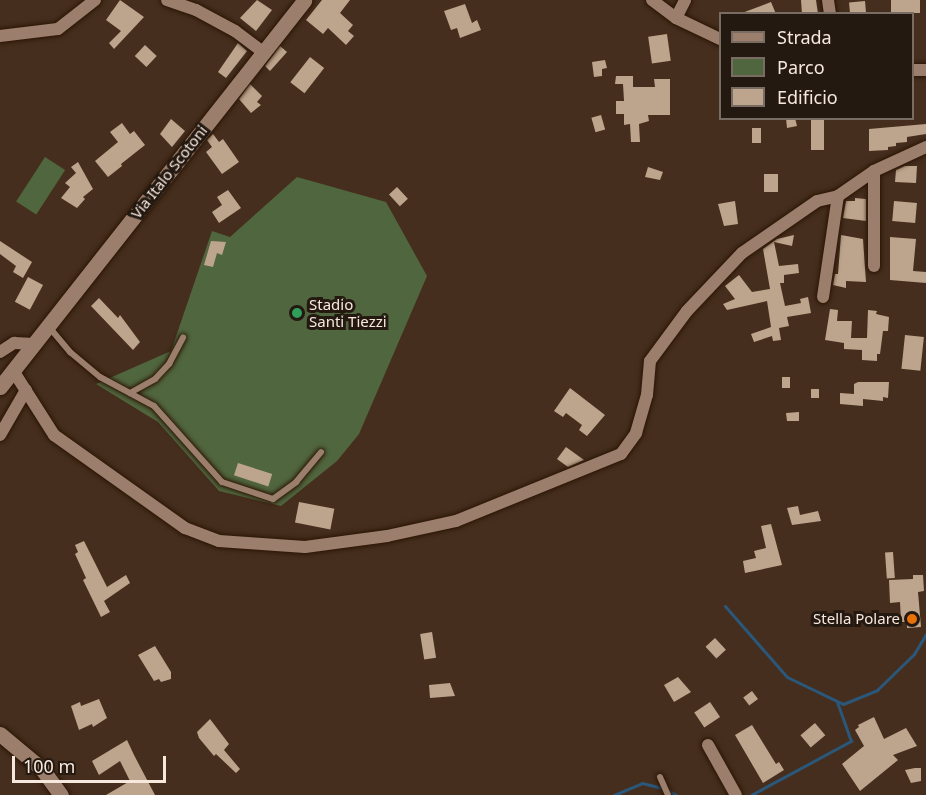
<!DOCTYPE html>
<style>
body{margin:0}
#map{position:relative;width:926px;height:795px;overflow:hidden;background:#452e1d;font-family:"Noto Sans",sans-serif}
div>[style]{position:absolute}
.green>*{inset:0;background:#50663e;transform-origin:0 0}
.stream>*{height:3px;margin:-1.5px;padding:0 1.5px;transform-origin:1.5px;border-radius:1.5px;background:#2a577a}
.building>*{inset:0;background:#bda58d;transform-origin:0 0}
.roads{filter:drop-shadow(0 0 2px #2b1505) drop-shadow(0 0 2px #2b1505)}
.service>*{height:6px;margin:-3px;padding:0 3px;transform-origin:3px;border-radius:3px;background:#9b7f6c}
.minor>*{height:12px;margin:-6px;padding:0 6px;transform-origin:6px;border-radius:6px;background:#9b7f6c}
.tertiary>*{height:15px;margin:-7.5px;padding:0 7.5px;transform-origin:7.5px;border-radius:7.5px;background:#9b7f6c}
.dots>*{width:16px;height:16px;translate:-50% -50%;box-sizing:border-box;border:3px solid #231911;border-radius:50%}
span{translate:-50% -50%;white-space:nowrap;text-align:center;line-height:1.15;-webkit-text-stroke:6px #231911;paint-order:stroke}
.street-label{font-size:15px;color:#f7e8de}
.poi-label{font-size:15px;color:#f7e8de}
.left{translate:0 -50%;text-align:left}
.right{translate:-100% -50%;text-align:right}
.legend{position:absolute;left:719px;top:12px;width:195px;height:108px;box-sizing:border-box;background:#231911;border:2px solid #786c63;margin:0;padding:8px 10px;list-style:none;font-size:18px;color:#f7e8de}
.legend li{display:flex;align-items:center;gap:12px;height:30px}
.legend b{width:30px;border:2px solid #786c63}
.scale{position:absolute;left:12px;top:756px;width:154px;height:27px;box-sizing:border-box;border:3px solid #f7e8de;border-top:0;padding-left:8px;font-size:18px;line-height:21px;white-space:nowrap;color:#f7e8de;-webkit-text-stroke:4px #231911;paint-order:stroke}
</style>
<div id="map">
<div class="green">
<div style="left:45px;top:157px;width:24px;height:53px;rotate:33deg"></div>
<div style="clip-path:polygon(297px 177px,386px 202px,427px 276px,359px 434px,337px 461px,281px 506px,219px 491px,158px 422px,96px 384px,171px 351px,212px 231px,230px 237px)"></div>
</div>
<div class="stream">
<div style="left:725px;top:606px;width:94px;rotate:48.9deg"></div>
<div style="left:787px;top:677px;width:62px;rotate:25.7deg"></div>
<div style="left:843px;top:704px;width:37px;rotate:-22deg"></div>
<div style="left:877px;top:690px;width:52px;rotate:-44.2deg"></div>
<div style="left:914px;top:654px;width:23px;rotate:-59deg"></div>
<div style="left:614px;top:795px;width:30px;rotate:-23deg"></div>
<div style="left:642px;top:783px;width:25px;rotate:14deg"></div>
<div style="left:666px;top:789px;width:12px;rotate:31deg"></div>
<div style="left:751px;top:795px;width:114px;rotate:-28.4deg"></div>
<div style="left:851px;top:741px;width:41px;rotate:-109.7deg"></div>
</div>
<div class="building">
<div style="clip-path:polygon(120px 0,144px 17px,114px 49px,109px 43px,121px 31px,106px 20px)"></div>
<div style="clip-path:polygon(257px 0,272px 10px,256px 31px,240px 18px)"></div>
<div style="clip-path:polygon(322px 0,350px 0,340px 13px,353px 25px,348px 31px,354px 36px,346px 45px,328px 28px,323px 34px,306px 20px)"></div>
<div style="clip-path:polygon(801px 0,816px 0,818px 14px,802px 14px)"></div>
<div style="left:891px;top:0;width:29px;height:13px"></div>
<div style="left:865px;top:1px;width:11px;height:16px;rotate:85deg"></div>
<div style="clip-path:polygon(771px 2px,776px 14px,742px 14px,742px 13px)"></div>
<div style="clip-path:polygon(465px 4px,472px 23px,477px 20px,481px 30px,460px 38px,457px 28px,451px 30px,444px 11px)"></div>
<div style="left:667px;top:34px;width:27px;height:19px;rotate:82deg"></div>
<div style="clip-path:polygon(238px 43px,247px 51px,226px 78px,218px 72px)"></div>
<div style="left:145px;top:45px;width:16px;height:15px;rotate:43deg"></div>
<div style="clip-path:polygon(280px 46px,287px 52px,270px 71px,265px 66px)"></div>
<div style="left:310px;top:57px;width:18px;height:32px;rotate:38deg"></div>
<div style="clip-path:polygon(605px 60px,607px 68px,602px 69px,602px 76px,594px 77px,592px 62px)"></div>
<div style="clip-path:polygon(616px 76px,633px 76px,633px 87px,655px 87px,654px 79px,670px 79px,670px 115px,648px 115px,649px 121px,639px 124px,640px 142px,631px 142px,630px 124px,624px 125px,624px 114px,616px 114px,616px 101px,624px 101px,623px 84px,615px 84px)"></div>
<div style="clip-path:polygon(250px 84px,262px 96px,257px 102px,261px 105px,251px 113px,239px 99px)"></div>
<div style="left:601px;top:115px;width:15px;height:10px;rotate:74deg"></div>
<div style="clip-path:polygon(786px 118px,795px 118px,797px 126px,787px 128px)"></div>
<div style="left:811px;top:118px;width:13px;height:32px"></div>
<div style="clip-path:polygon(171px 119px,185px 131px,172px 147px,160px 134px)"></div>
<div style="clip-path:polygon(122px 123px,130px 134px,134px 131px,145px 145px,121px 164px,122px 166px,108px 177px,95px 161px,118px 142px,110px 132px)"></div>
<div style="clip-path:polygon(926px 124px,926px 134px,907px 137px,907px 142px,896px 143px,896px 146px,888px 147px,888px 150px,869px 151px,869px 129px)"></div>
<div style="left:752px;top:128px;width:9px;height:15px"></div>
<div style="clip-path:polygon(213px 134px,219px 142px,223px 139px,239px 162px,222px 174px,206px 152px,212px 147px,207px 140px)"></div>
<div style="clip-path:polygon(78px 162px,93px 189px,83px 197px,85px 199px,77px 208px,61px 198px,70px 187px,65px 183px,76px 173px,71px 167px)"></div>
<div style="clip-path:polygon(905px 166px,917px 166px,916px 183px,895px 182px,896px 170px)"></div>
<div style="clip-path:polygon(648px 167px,663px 172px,660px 180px,645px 177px)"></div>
<div style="left:764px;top:174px;width:14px;height:18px"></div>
<div style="left:397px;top:187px;width:16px;height:11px;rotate:47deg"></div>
<div style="clip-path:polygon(228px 190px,241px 208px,219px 223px,212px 212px,222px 205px,217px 197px)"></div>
<div style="clip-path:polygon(855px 198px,866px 199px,866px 221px,843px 218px,846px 201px,855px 201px)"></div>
<div style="clip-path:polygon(735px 201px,738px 224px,724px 226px,718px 204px)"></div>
<div style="left:894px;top:201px;width:23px;height:20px;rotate:5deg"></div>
<div style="clip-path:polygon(794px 235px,792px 246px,774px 242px,779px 266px,798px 264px,799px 273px,784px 275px,784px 283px,780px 283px,785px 306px,801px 303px,800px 299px,808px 297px,811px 313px,787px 317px,789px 326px,779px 328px,781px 340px,773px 341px,772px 336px,754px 342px,751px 334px,771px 327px,767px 301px,727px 310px,723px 304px,735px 299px,725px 286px,739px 275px,752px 292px,770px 289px,763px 249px,777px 239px)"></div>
<div style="clip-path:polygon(841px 235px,863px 239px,866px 282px,846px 281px,846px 288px,833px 285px,835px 274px,838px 274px)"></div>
<div style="clip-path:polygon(890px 237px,916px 239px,913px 271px,926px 272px,926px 283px,890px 280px)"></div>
<div style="clip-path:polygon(0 241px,32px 262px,23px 278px,13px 272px,16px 266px,0 254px)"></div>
<div style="clip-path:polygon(211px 241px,226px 242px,222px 255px,217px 253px,213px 267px,204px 265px)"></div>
<div style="left:28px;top:277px;width:17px;height:28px;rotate:28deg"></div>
<div style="clip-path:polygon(99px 298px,118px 318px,120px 315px,140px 342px,133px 350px,91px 306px)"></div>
<div style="clip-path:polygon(830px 309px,838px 310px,837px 321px,852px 321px,851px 338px,867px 338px,868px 310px,877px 311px,876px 314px,889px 317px,888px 331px,883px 331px,880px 354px,877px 354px,877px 361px,862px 360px,862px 350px,844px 349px,844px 343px,825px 340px)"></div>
<div style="left:905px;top:335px;width:19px;height:34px;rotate:6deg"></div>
<div style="left:782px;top:377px;width:8px;height:11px"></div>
<div style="clip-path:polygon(858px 382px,889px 382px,888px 398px,883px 397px,883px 401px,863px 399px,863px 406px,840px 404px,840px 393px,854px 394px,854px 384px)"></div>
<div style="clip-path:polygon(570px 388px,605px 415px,587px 436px,579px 430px,582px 425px,566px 413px,563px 417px,554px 411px)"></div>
<div style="left:811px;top:389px;width:8px;height:9px"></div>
<div style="clip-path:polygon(799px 412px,799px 421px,787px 421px,786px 413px)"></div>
<div style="clip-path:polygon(566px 447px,584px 460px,568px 467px,557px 459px)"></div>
<div style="left:238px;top:463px;width:36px;height:13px;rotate:18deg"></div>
<div style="left:299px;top:502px;width:36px;height:21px;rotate:11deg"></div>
<div style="clip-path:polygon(798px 506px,800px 515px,818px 511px,821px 521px,792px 525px,787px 508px)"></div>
<div style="clip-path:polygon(771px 524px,782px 565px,745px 573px,743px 561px,756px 558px,754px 551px,766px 548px,761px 526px)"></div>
<div style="clip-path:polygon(84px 541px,107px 587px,126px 575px,130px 583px,104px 601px,110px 612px,101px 617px,83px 580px,86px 578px,75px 554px,78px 552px,75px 545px)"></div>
<div style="left:893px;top:552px;width:26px;height:8px;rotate:86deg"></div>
<div style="clip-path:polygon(913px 575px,923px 575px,924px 591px,918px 592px,921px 627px,907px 628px,907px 622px,901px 622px,900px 602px,890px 603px,889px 580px,913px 579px)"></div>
<div style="left:432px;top:632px;width:26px;height:12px;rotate:81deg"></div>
<div style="left:715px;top:638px;width:16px;height:13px;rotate:47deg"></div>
<div style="clip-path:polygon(155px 646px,171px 672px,171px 679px,161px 682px,159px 679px,154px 681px,138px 655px)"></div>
<div style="clip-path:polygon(678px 677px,691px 692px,674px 702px,664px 685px)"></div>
<div style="clip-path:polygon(450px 683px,455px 696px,430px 698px,429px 685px)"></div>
<div style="left:752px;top:691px;width:10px;height:11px;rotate:53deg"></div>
<div style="clip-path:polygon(99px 699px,107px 718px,93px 727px,92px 724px,79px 730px,71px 706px,80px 702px,81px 706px)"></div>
<div style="left:710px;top:702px;width:18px;height:19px;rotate:56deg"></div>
<div style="clip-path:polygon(874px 717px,884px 739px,906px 728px,917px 746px,893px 755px,898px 760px,860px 791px,842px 764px,864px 746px,855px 730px,859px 727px,858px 725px)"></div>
<div style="clip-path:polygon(210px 719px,229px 744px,224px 750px,240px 769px,236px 773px,216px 754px,214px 756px,199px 738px,197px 732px)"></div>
<div style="left:815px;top:723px;width:16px;height:19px;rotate:50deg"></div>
<div style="clip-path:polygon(752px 725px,776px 764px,779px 762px,784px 770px,763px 783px,735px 735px)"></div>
<div style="clip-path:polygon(127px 740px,134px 755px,155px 795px,106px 795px,130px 781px,120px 761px,99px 775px,92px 761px)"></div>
<div style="clip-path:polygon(915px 768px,921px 768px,921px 781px,911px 783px,905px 770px)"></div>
</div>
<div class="roads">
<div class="service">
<div style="left:49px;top:327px;width:33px;rotate:50deg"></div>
<div style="left:70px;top:352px;width:39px;rotate:40deg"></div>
<div style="left:100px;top:377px;width:61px;rotate:28.2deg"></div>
<div style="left:154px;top:406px;width:102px;rotate:48.2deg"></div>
<div style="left:222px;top:482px;width:54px;rotate:18.4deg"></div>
<div style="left:273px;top:499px;width:29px;rotate:-36deg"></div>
<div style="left:296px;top:482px;width:39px;rotate:-50deg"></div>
<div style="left:130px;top:393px;width:29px;rotate:-29deg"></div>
<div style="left:155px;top:379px;width:21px;rotate:-47deg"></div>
<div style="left:169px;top:364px;width:30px;rotate:-62deg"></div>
<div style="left:660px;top:777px;width:20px;rotate:66deg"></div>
</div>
<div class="minor">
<div style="left:167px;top:0;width:31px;rotate:19deg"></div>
<div style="left:196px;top:10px;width:44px;rotate:28.3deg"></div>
<div style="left:235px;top:31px;width:35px;rotate:37deg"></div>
<div style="left:652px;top:0;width:30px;rotate:37deg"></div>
<div style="left:676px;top:18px;width:49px;rotate:25.5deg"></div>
<div style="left:828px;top:0;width:14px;rotate:82deg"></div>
<div style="left:676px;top:18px;width:20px;rotate:-63deg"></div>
<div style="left:0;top:36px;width:58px;rotate:-6.9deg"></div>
<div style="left:58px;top:29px;width:47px;rotate:-38.1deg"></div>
<div style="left:912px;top:70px;width:14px"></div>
<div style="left:874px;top:171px;width:95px;rotate:90deg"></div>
<div style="left:823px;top:297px;width:102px;rotate:-81.6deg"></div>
<div style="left:0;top:352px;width:17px;rotate:-33deg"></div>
<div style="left:14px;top:343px;width:21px;rotate:3deg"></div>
<div style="left:14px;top:372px;width:75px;rotate:57.6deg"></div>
<div style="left:54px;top:435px;width:161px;rotate:35.4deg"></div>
<div style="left:185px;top:528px;width:36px;rotate:21deg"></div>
<div style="left:219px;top:541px;width:86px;rotate:4deg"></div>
<div style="left:305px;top:547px;width:83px;rotate:-7.6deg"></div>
<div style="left:387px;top:536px;width:71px;rotate:-12.3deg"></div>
<div style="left:456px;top:521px;width:178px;rotate:-22.1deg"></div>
<div style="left:621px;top:454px;width:26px;rotate:-54deg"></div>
<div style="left:636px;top:433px;width:40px;rotate:-74deg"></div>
<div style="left:647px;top:395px;width:34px;rotate:-85deg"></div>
<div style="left:650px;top:361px;width:62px;rotate:-53.5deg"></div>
<div style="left:687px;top:311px;width:80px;rotate:-46.5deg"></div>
<div style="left:742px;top:253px;width:91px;rotate:-34.7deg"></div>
<div style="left:817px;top:201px;width:22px;rotate:-13deg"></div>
<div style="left:838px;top:196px;width:44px;rotate:-34.8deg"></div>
<div style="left:874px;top:171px;width:57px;rotate:-24.8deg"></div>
<div style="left:0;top:435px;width:52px;rotate:-60deg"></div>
<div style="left:708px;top:745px;width:57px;rotate:60.8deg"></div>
</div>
<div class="tertiary">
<div style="left:0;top:387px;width:492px;rotate:-51.8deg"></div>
<div style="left:0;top:734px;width:55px;rotate:39.8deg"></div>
<div style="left:42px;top:769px;width:32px;rotate:54deg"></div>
</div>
</div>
<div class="dots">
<div style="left:297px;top:313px;background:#2e9e5b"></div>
<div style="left:912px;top:619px;background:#e8710a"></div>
</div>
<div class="street-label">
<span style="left:169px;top:172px;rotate:-52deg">Via Italo Scotoni</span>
</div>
<div class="poi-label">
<span class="left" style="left:309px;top:313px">Stadio<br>Santi Tiezzi</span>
<span class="right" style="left:900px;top:619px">Stella Polare</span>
</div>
<ul class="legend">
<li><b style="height:8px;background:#9b7f6c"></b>Strada</li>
<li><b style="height:16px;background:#50663e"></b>Parco</li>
<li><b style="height:16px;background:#bda58d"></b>Edificio</li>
</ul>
<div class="scale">100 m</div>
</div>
